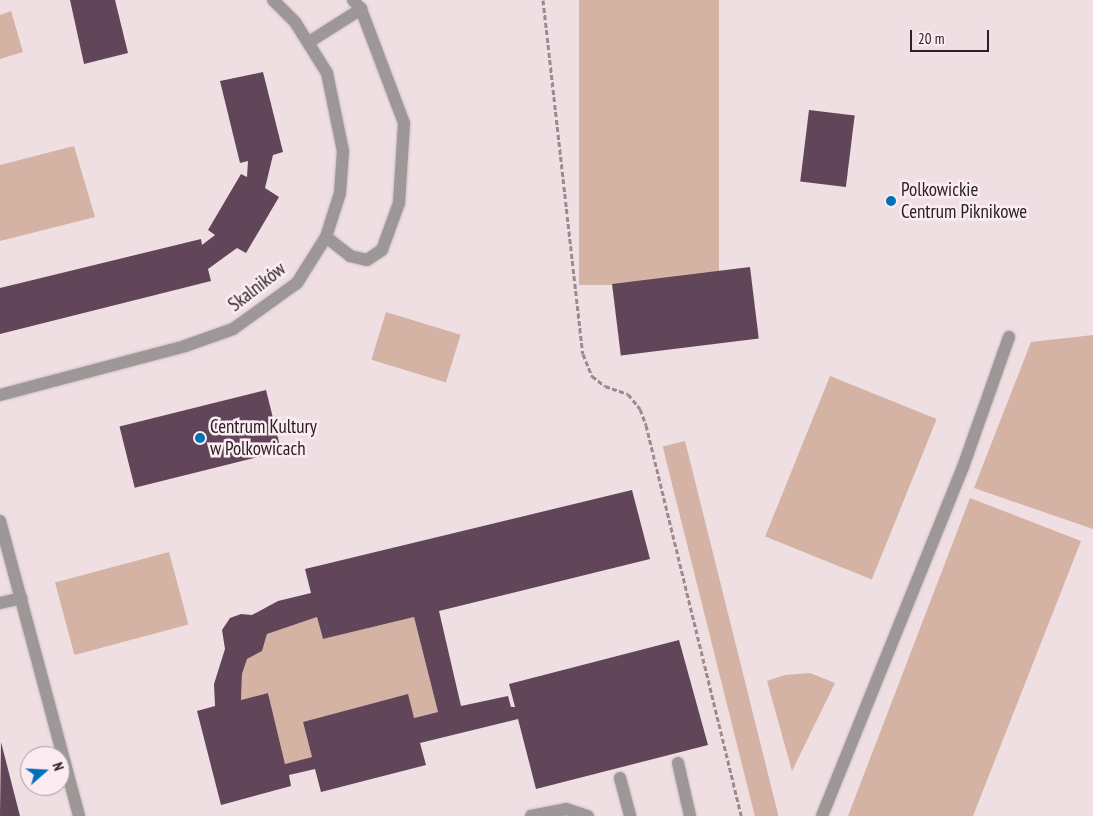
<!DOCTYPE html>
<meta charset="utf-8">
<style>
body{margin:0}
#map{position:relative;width:1093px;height:816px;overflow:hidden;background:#efdee2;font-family:"PT Sans Narrow",sans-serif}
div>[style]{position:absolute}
.green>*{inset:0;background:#d4b3a5;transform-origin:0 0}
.building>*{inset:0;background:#614559;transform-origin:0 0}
.path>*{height:3px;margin-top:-1.5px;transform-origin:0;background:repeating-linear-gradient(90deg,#988c8f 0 5px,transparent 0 7.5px)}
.roads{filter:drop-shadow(0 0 1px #cbbcc0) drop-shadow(0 0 1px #cbbcc0)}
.minor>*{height:12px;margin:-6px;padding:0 6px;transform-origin:6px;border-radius:6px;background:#9e9797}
.dots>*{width:14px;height:14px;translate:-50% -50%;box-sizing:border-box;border:2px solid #fcebf0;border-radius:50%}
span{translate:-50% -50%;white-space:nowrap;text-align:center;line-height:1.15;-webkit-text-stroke:5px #fcebf0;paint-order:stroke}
.poi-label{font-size:19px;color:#282224}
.left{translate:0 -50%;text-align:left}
.street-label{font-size:19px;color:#282224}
.north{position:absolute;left:20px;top:746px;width:50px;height:50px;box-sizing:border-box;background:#fcebf0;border:1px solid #a79b9e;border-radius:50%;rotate:71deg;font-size:14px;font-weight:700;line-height:20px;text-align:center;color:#282224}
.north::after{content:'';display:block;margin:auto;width:18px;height:22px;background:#0070bb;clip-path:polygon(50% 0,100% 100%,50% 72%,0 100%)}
.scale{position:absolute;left:910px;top:30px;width:79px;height:22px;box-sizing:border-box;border:2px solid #282224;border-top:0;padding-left:6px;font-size:15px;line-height:18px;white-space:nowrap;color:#282224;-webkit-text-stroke:4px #fcebf0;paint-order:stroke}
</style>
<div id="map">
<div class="green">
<div style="left:579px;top:0;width:140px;height:285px"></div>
<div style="clip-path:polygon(11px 11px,23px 52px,0 59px,0 15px)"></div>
<div style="clip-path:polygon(74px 146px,95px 217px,0 241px,0 165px)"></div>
<div style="left:386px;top:312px;width:78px;height:50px;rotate:17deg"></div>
<div style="clip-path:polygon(1093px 335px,1093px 529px,974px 488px,1031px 342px)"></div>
<div style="left:830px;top:376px;width:115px;height:173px;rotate:22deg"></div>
<div style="left:685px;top:441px;width:386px;height:23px;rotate:76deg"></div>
<div style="clip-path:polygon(970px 498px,1081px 541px,973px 816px,848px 816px)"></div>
<div style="left:169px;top:552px;width:75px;height:118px;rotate:75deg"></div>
<div style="clip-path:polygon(317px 617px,323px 639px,414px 617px,438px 712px,414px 718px,303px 722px,312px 757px,285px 764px,268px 693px,241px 700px,242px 674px,247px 659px,262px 651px,267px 634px)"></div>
<div style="clip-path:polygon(810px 673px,835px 683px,792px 771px,767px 681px,785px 675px)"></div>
</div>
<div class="building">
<div style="clip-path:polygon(70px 0,115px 0,128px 53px,84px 64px)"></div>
<div style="clip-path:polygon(263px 72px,283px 152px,273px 155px,265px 188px,279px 197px,246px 253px,237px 248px,208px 269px,211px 281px,0 334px,0 288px,201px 239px,202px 245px,215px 235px,208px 230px,241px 174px,247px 177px,248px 161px,240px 163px,220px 81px)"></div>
<div style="left:809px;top:110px;width:46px;height:72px;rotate:7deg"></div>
<div style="left:750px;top:267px;width:72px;height:139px;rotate:83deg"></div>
<div style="left:266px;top:390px;width:63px;height:151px;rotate:76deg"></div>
<div style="clip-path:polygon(evenodd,632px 490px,650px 559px,439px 611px,461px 706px,508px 696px,511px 707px,515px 707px,509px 684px,679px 640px,708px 745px,536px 789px,518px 719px,420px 743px,426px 765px,321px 792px,315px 769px,289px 775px,291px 786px,221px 805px,197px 711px,215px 706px,214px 684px,225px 649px,222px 630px,230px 618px,241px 614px,252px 615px,278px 601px,311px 593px,305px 569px,632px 490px,317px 617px,323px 639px,414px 617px,438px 712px,414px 718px,408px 694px,303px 722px,312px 757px,285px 764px,268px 693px,241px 700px,242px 674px,247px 659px,262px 651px,267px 634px,317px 617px)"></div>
<div style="clip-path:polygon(1px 742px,20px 816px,0 816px)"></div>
</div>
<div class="path">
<div style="left:543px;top:0;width:356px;rotate:83.6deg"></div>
<div style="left:583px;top:354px;width:24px;rotate:68deg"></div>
<div style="left:592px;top:376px;width:16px;rotate:38deg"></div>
<div style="left:605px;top:386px;width:24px;rotate:19deg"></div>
<div style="left:628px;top:394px;width:19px;rotate:51deg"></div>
<div style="left:640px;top:409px;width:17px;rotate:69deg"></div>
<div style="left:646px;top:425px;width:402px;rotate:76.3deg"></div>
</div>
<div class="roads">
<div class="minor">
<div style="left:309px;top:42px;width:62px;rotate:-32.4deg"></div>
<div style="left:326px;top:237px;width:31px;rotate:38deg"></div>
<div style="left:350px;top:256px;width:17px;rotate:13deg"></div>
<div style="left:367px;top:260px;width:18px;rotate:-34deg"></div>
<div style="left:382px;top:250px;width:50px;rotate:-70.1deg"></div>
<div style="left:399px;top:203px;width:80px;rotate:-86.4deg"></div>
<div style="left:404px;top:123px;width:122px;rotate:-110.7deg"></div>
<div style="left:361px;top:9px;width:12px;rotate:-132deg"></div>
<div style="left:0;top:395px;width:191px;rotate:-14.8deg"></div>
<div style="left:185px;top:346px;width:51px;rotate:-19.5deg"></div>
<div style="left:233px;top:329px;width:79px;rotate:-35.7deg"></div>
<div style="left:297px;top:283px;width:54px;rotate:-57.8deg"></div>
<div style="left:326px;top:237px;width:46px;rotate:-72.3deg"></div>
<div style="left:340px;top:193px;width:42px;rotate:-85.9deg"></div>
<div style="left:343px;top:151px;width:80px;rotate:-101.6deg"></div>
<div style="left:327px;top:73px;width:60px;rotate:-122.1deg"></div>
<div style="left:295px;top:22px;width:31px;rotate:-135deg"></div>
<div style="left:0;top:521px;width:305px;rotate:75deg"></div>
<div style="left:0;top:603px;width:22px;rotate:-13deg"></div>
<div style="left:678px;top:763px;width:54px;rotate:77.2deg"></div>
<div style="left:620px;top:778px;width:39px;rotate:75deg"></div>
<div style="left:531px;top:816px;width:36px;rotate:-11deg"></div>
<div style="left:566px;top:809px;width:23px;rotate:18deg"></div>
<div style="left:822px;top:816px;width:376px;rotate:-68deg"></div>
<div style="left:963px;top:467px;width:138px;rotate:-70.5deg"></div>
</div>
</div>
<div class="dots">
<div style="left:891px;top:201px;background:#0070bb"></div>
<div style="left:200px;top:438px;background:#0070bb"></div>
</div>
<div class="poi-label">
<span class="left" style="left:901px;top:201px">Polkowickie<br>Centrum Piknikowe</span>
<span class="left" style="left:210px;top:438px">Centrum Kultury<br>w Polkowicach</span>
</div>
<div class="street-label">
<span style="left:257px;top:287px;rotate:-38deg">Skalników</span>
</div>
<div class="north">N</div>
<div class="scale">20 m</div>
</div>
